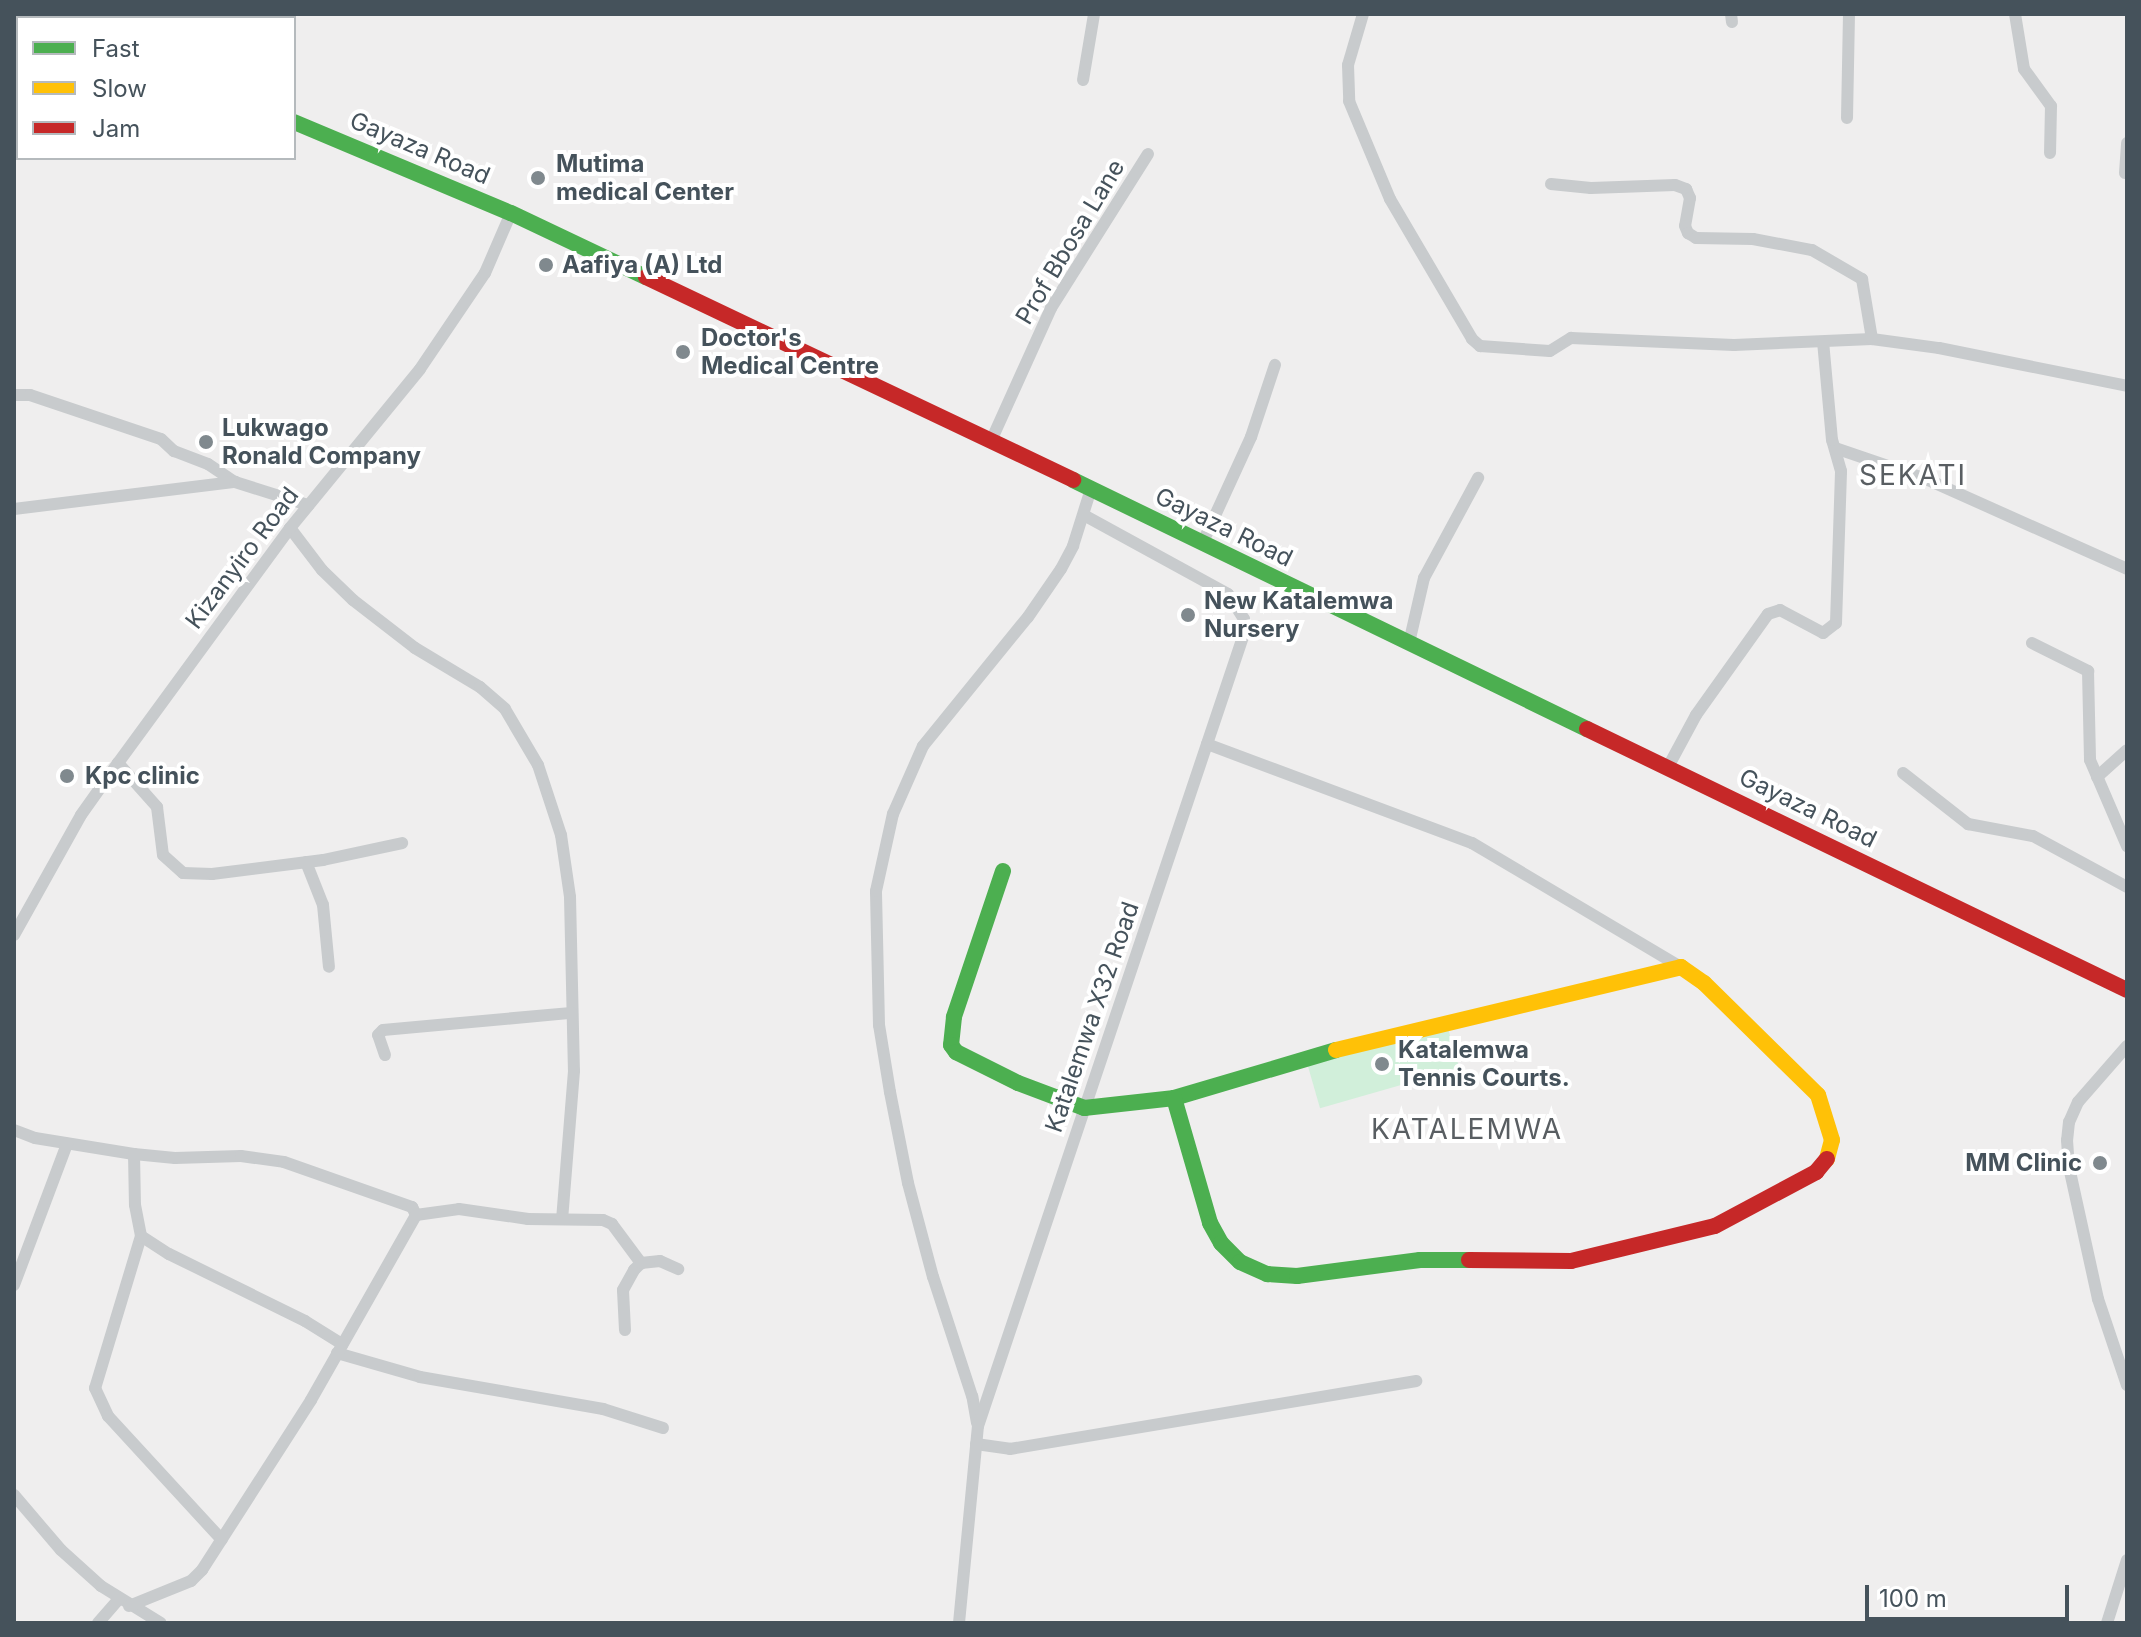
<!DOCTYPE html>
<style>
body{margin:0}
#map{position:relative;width:2141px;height:1637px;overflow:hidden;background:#efeeee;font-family:Inter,sans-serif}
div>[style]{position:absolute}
.green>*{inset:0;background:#d1efda;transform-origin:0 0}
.street>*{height:12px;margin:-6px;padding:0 6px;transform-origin:6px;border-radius:6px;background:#c8cbcd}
.fast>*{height:16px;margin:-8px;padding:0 8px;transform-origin:8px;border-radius:8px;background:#4caf50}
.slow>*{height:16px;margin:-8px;padding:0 8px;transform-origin:8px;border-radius:8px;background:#ffc107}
.jam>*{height:16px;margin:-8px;padding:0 8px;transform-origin:8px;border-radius:8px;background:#c62828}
.dots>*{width:22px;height:22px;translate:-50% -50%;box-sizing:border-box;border:4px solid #fff;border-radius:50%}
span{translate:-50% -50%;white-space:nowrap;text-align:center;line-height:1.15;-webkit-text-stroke:8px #fff;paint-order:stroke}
.street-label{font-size:24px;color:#45525b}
.poi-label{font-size:24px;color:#45525b;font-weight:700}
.left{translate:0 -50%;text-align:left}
.right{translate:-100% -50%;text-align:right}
.quarter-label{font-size:28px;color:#595e62;letter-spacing:2px}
.frame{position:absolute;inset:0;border:16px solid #45525b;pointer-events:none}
.legend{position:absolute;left:16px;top:16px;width:280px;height:144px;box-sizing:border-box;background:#fff;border:2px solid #b5babd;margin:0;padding:10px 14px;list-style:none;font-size:24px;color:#45525b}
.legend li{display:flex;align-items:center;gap:16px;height:40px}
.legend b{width:40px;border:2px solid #b5babd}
.scale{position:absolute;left:1865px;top:1585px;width:204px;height:36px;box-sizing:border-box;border:4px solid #45525b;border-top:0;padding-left:10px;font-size:24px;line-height:28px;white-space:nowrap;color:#45525b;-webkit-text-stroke:6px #fff;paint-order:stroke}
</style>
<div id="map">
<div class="green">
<div style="left:1447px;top:1025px;width:45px;height:145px;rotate:74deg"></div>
</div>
<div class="street">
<div style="left:1363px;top:14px;width:53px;rotate:106.4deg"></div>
<div style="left:1348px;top:65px;width:36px;rotate:88deg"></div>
<div style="left:1349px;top:101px;width:106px;rotate:67.3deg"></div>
<div style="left:1390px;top:199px;width:162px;rotate:59.6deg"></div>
<div style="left:1472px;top:339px;width:11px;rotate:41deg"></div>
<div style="left:1480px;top:346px;width:70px;rotate:4.1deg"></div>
<div style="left:1550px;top:351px;width:25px;rotate:-32deg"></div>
<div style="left:1571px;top:338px;width:163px;rotate:2.5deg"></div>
<div style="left:1734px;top:345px;width:138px;rotate:-2.5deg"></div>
<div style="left:1872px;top:339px;width:68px;rotate:7.7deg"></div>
<div style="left:1939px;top:348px;width:192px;rotate:11.4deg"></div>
<div style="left:1731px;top:14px;width:8px;rotate:83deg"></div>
<div style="left:2015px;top:14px;width:56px;rotate:80.7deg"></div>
<div style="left:2024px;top:69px;width:46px;rotate:53.9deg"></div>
<div style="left:2051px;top:106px;width:47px;rotate:91.2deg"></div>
<div style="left:1083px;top:80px;width:67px;rotate:-80.5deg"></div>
<div style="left:1847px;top:118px;width:104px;rotate:-88.9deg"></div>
<div style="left:2125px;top:173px;width:30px;rotate:-86deg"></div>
<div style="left:1551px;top:184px;width:40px;rotate:5.7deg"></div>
<div style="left:1591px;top:188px;width:84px;rotate:-2deg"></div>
<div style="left:1675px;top:185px;width:12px;rotate:20deg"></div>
<div style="left:1686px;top:189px;width:10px;rotate:66deg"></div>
<div style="left:1690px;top:198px;width:28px;rotate:100deg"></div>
<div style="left:1685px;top:226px;width:8px;rotate:67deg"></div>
<div style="left:1688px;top:233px;width:9px;rotate:32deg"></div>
<div style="left:1696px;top:238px;width:57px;rotate:1deg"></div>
<div style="left:1753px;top:239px;width:60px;rotate:10.6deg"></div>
<div style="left:1812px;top:250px;width:58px;rotate:30.1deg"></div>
<div style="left:1862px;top:279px;width:61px;rotate:80.5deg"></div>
<div style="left:14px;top:395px;width:16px"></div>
<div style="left:30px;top:395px;width:138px;rotate:18.6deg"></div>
<div style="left:161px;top:439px;width:18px;rotate:43deg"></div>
<div style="left:174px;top:451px;width:36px;rotate:21deg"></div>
<div style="left:208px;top:464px;width:32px;rotate:34deg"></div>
<div style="left:991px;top:441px;width:146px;rotate:-65.7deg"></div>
<div style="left:1051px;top:308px;width:182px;rotate:-57.8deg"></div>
<div style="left:1835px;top:448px;width:96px;rotate:18.8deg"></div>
<div style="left:1926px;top:479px;width:220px;rotate:24.1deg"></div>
<div style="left:14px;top:509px;width:223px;rotate:-7deg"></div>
<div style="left:235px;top:482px;width:77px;rotate:17.5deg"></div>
<div style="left:290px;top:528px;width:53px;rotate:52.7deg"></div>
<div style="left:322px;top:570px;width:43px;rotate:44.1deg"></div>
<div style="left:353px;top:600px;width:78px;rotate:37.7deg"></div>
<div style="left:415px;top:648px;width:76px;rotate:31deg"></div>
<div style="left:480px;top:687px;width:33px;rotate:41deg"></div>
<div style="left:505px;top:709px;width:65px;rotate:59.5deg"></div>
<div style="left:538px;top:765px;width:74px;rotate:71.8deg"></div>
<div style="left:561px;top:835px;width:63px;rotate:81.7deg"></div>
<div style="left:570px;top:897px;width:174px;rotate:88.7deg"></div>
<div style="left:574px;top:1071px;width:148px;rotate:94.6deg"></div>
<div style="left:1202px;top:544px;width:118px;rotate:-65.4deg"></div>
<div style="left:1251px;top:437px;width:76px;rotate:-71.6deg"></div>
<div style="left:1409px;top:643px;width:67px;rotate:-77deg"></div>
<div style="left:1424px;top:578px;width:114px;rotate:-61.6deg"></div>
<div style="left:2032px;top:643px;width:63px;rotate:26.6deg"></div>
<div style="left:2088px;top:671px;width:89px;rotate:88.7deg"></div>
<div style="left:2090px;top:760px;width:94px;rotate:66.7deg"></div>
<div style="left:1207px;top:744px;width:283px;rotate:20.5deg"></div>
<div style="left:1472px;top:843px;width:243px;rotate:30.7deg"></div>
<div style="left:118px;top:763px;width:59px;rotate:48.4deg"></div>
<div style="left:157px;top:807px;width:48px;rotate:82.9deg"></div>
<div style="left:163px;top:855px;width:27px;rotate:42deg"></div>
<div style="left:183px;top:873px;width:29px;rotate:2deg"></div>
<div style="left:212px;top:874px;width:112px;rotate:-7.2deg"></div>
<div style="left:323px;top:860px;width:81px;rotate:-12.1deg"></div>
<div style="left:1668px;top:767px;width:59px;rotate:-61.7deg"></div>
<div style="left:1696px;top:715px;width:124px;rotate:-54.5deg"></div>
<div style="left:1768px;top:614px;width:13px;rotate:-18deg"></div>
<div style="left:1780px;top:610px;width:49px;rotate:28.1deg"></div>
<div style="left:1823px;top:633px;width:16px;rotate:-38deg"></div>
<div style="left:1836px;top:623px;width:152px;rotate:-88.1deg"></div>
<div style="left:1841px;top:471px;width:32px;rotate:-106deg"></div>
<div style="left:1832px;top:440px;width:98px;rotate:-95.2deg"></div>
<div style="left:1903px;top:773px;width:83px;rotate:38.1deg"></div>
<div style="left:1968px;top:824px;width:66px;rotate:10.5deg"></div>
<div style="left:2033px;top:836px;width:107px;rotate:28.5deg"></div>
<div style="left:2097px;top:777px;width:40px;rotate:-42deg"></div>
<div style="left:306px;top:862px;width:46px;rotate:68.4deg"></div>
<div style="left:323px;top:905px;width:62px;rotate:84.5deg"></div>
<div style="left:14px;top:935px;width:137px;rotate:-60.8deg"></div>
<div style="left:81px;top:815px;width:64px;rotate:-54.6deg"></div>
<div style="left:118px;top:763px;width:291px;rotate:-53.8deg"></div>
<div style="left:290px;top:528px;width:205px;rotate:-50.7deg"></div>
<div style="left:420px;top:369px;width:116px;rotate:-55.9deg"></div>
<div style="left:485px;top:273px;width:65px;rotate:-66.6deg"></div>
<div style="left:2127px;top:1046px;width:74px;rotate:131.2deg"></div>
<div style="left:2078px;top:1102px;width:22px;rotate:114deg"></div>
<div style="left:2069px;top:1122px;width:18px;rotate:96deg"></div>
<div style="left:2067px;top:1140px;width:27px;rotate:86deg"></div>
<div style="left:2069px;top:1167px;width:135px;rotate:77.6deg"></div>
<div style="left:2098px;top:1299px;width:91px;rotate:71.4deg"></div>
<div style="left:385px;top:1055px;width:21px;rotate:-109deg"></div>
<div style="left:378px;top:1035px;width:7px;rotate:-45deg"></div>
<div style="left:383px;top:1030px;width:189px;rotate:-5.2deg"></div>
<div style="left:14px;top:1130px;width:22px;rotate:21deg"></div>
<div style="left:35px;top:1138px;width:100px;rotate:9.2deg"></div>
<div style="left:134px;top:1154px;width:41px;rotate:5.6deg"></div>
<div style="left:175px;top:1158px;width:66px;rotate:-1.7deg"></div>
<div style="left:241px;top:1156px;width:43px;rotate:7.9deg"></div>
<div style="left:284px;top:1162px;width:136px;rotate:19.4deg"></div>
<div style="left:412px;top:1207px;width:9px;rotate:63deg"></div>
<div style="left:134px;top:1154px;width:51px;rotate:88.9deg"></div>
<div style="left:135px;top:1205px;width:32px;rotate:79deg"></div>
<div style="left:141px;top:1236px;width:159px;rotate:106.8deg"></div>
<div style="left:95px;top:1388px;width:31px;rotate:65deg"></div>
<div style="left:108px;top:1416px;width:168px;rotate:47.4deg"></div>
<div style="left:416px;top:1215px;width:43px;rotate:-7.9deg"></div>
<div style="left:459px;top:1209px;width:70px;rotate:8.2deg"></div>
<div style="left:528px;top:1219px;width:75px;rotate:0.8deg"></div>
<div style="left:603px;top:1220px;width:10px;rotate:24deg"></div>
<div style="left:612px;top:1224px;width:49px;rotate:53.4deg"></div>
<div style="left:141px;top:1236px;width:33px;rotate:33deg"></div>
<div style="left:169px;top:1254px;width:152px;rotate:26.2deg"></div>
<div style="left:305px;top:1321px;width:44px;rotate:31.9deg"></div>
<div style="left:14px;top:1285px;width:151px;rotate:-69.4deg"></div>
<div style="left:625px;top:1330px;width:40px;rotate:-92.9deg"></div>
<div style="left:623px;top:1290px;width:23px;rotate:-61deg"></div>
<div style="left:634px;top:1270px;width:10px;rotate:-45deg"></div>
<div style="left:641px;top:1263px;width:19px;rotate:-6deg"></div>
<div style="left:660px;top:1261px;width:20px;rotate:24deg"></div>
<div style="left:337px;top:1353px;width:86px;rotate:16.1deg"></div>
<div style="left:420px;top:1377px;width:186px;rotate:9.9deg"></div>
<div style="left:603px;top:1409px;width:63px;rotate:17.6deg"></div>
<div style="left:977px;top:1423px;width:27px;rotate:-100deg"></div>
<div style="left:972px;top:1396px;width:125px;rotate:-108.1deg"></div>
<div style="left:933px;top:1277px;width:97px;rotate:-104.9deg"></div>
<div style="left:908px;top:1183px;width:93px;rotate:-101.2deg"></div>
<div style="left:890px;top:1092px;width:68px;rotate:-99.3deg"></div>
<div style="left:879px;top:1025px;width:134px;rotate:-91.3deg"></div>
<div style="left:876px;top:891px;width:79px;rotate:-77.6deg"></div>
<div style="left:893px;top:814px;width:74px;rotate:-66.2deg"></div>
<div style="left:923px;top:746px;width:166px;rotate:-50.9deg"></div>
<div style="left:1028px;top:617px;width:58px;rotate:-55.5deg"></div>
<div style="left:1061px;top:569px;width:26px;rotate:-62deg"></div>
<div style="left:1073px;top:546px;width:60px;rotate:-72.5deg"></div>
<div style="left:976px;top:1444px;width:34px;rotate:8deg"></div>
<div style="left:1010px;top:1449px;width:412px;rotate:-9.5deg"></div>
<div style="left:14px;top:1495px;width:72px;rotate:49.5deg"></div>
<div style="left:61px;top:1550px;width:54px;rotate:42deg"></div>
<div style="left:101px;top:1586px;width:70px;rotate:31.7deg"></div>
<div style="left:129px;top:1606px;width:67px;rotate:-22deg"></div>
<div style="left:191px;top:1581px;width:16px;rotate:-45deg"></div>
<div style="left:202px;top:1570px;width:202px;rotate:-57.3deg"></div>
<div style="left:311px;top:1400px;width:213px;rotate:-60.4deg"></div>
<div style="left:98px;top:1623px;width:32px;rotate:-49deg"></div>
<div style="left:959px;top:1623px;width:198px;rotate:-84.5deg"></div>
<div style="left:978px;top:1426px;width:839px;rotate:-71.44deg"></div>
<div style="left:1245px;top:631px;width:12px;rotate:-95deg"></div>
<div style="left:1244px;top:619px;width:30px;rotate:-123deg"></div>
<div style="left:1228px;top:594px;width:164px;rotate:-151.3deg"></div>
<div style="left:2107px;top:1623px;width:66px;rotate:-72.4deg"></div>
</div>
<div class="fast">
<div style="left:294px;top:122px;width:235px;rotate:22.8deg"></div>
<div style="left:511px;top:213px;width:149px;rotate:25.4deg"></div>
<div style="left:1073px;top:480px;width:571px;rotate:25.85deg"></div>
<div style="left:1003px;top:871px;width:154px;rotate:108.6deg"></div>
<div style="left:954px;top:1017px;width:28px;rotate:96deg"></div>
<div style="left:951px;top:1045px;width:9px;rotate:54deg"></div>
<div style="left:956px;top:1052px;width:69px;rotate:26.6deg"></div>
<div style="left:1018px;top:1083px;width:71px;rotate:20.7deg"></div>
<div style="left:1084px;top:1108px;width:91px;rotate:-6.3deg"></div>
<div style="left:1174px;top:1098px;width:169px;rotate:-16.5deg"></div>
<div style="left:1174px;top:1098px;width:130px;rotate:73.9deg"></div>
<div style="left:1210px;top:1223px;width:23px;rotate:61deg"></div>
<div style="left:1221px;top:1243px;width:27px;rotate:45deg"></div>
<div style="left:1240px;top:1262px;width:30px;rotate:24deg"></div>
<div style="left:1267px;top:1274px;width:30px;rotate:4deg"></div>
<div style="left:1297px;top:1276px;width:124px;rotate:-7.4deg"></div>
<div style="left:1420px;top:1260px;width:49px"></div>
</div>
<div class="slow">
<div style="left:1336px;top:1050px;width:355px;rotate:-13.5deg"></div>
<div style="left:1681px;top:967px;width:28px;rotate:35deg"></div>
<div style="left:1704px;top:983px;width:160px;rotate:44.5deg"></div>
<div style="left:1818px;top:1095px;width:47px;rotate:72.7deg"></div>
<div style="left:1832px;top:1140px;width:20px;rotate:105deg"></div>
</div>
<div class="jam">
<div style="left:14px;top:49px;width:4px;rotate:14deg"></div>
<div style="left:646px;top:277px;width:473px;rotate:25.4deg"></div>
<div style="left:1587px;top:729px;width:600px;rotate:25.8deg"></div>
<div style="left:1469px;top:1260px;width:102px;rotate:0.6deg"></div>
<div style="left:1571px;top:1261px;width:148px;rotate:-13.7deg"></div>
<div style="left:1715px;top:1226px;width:115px;rotate:-28.1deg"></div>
<div style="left:1816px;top:1172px;width:17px;rotate:-50deg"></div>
</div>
<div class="dots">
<div style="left:538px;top:178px;background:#80898e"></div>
<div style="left:546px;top:265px;background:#80898e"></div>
<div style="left:683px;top:352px;background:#80898e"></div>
<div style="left:206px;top:442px;background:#80898e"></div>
<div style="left:1188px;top:615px;background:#80898e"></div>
<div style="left:67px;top:776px;background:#80898e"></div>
<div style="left:1382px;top:1064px;background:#80898e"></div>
<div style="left:2100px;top:1163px;background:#80898e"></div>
</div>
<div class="street-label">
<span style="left:420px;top:148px;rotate:23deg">Gayaza Road</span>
<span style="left:1070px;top:242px;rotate:-59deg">Prof Bbosa Lane</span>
<span style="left:1224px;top:527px;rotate:26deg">Gayaza Road</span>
<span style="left:242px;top:558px;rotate:-53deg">Kizanyiro Road</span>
<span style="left:1808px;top:808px;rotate:26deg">Gayaza Road</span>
<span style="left:1092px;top:1017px;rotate:-71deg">Katalemwa X32 Road</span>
</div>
<div class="poi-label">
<span class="left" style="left:556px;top:178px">Mutima<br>medical Center</span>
<span class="left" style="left:562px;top:265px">Aafiya (A) Ltd</span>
<span class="left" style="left:701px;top:352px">Doctor's<br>Medical Centre</span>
<span class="left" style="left:222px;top:442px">Lukwago<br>Ronald Company</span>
<span class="left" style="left:1204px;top:615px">New Katalemwa<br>Nursery</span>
<span class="left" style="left:85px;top:776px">Kpc clinic</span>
<span class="left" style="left:1398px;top:1064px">Katalemwa<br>Tennis Courts.</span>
<span class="right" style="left:2082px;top:1163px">MM Clinic</span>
</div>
<div class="quarter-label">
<span style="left:1913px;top:475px">SEKATI</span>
<span style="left:1467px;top:1129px">KATALEMWA</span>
</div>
<div class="frame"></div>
<ul class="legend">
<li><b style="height:10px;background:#4caf50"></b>Fast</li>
<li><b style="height:10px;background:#ffc107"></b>Slow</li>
<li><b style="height:10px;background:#c62828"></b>Jam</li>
</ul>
<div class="scale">100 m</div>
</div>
